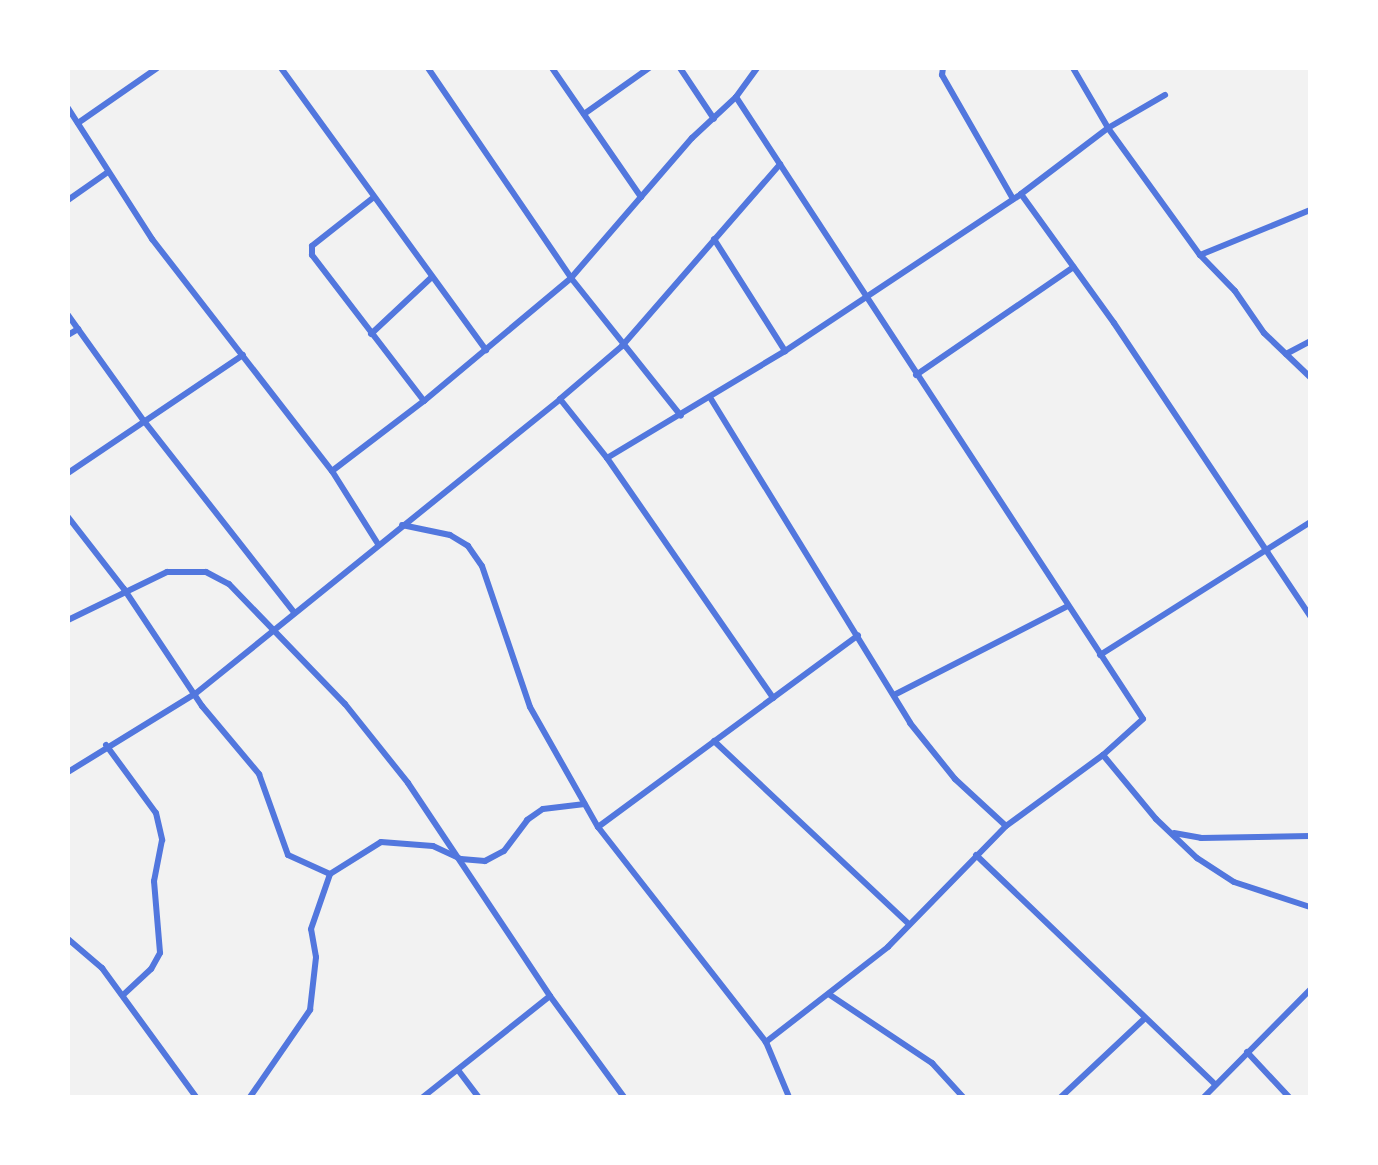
<!DOCTYPE html>
<style>
body{margin:0}
#map{position:relative;width:1378px;height:1165px;overflow:hidden;background:#f2f2f2;font-family:"Public Sans",sans-serif}
div>[style]{position:absolute}
.minor>*{height:6px;margin:-3px;padding:0 3px;transform-origin:3px;border-radius:3px;background:#5277de}
span{translate:-50% -50%;white-space:nowrap;text-align:center;line-height:1.15;-webkit-text-stroke:5px #fff;paint-order:stroke}
.frame{position:absolute;inset:0;border:70px solid #fff;pointer-events:none}
</style>
<div id="map">
<div class="minor">
<div style="left:281px;top:68px;width:349px;rotate:54deg"></div>
<div style="left:428px;top:68px;width:254px;rotate:55.7deg"></div>
<div style="left:571px;top:278px;width:176px;rotate:51.4deg"></div>
<div style="left:552px;top:68px;width:157px;rotate:55.4deg"></div>
<div style="left:680px;top:68px;width:61px;rotate:56.3deg"></div>
<div style="left:943px;top:68px;width:7px;rotate:98deg"></div>
<div style="left:942px;top:75px;width:143px;rotate:60.2deg"></div>
<div style="left:1073px;top:68px;width:69px;rotate:59.7deg"></div>
<div style="left:1108px;top:128px;width:157px;rotate:54.1deg"></div>
<div style="left:1200px;top:255px;width:50px;rotate:45.8deg"></div>
<div style="left:1235px;top:291px;width:51px;rotate:55.4deg"></div>
<div style="left:1264px;top:333px;width:64px;rotate:43.7deg"></div>
<div style="left:736px;top:97px;width:743px;rotate:56.8deg"></div>
<div style="left:1143px;top:719px;width:54px;rotate:138deg"></div>
<div style="left:1103px;top:755px;width:120px;rotate:143.8deg"></div>
<div style="left:1006px;top:826px;width:169px;rotate:134.3deg"></div>
<div style="left:888px;top:947px;width:155px;rotate:142.1deg"></div>
<div style="left:68px;top:108px;width:156px;rotate:57.3deg"></div>
<div style="left:152px;top:239px;width:294px;rotate:52.2deg"></div>
<div style="left:332px;top:471px;width:86px;rotate:57.8deg"></div>
<div style="left:584px;top:114px;width:80px;rotate:-35.3deg"></div>
<div style="left:78px;top:123px;width:96px;rotate:-34.8deg"></div>
<div style="left:1021px;top:194px;width:159px;rotate:54.2deg"></div>
<div style="left:1114px;top:323px;width:353px;rotate:56.2deg"></div>
<div style="left:374px;top:197px;width:79px;rotate:141.7deg"></div>
<div style="left:312px;top:246px;width:9px;rotate:90deg"></div>
<div style="left:312px;top:255px;width:184px;rotate:52.5deg"></div>
<div style="left:68px;top:200px;width:49px;rotate:-35deg"></div>
<div style="left:714px;top:239px;width:133px;rotate:57.6deg"></div>
<div style="left:1200px;top:255px;width:119px;rotate:-22.2deg"></div>
<div style="left:68px;top:315px;width:130px;rotate:54.4deg"></div>
<div style="left:144px;top:421px;width:243px;rotate:51.9deg"></div>
<div style="left:371px;top:334px;width:83px;rotate:-43.1deg"></div>
<div style="left:68px;top:335px;width:12px;rotate:-31deg"></div>
<div style="left:1286px;top:354px;width:27px;rotate:-28deg"></div>
<div style="left:916px;top:375px;width:191px;rotate:-34.4deg"></div>
<div style="left:560px;top:399px;width:75px;rotate:51.5deg"></div>
<div style="left:607px;top:458px;width:292px;rotate:55.3deg"></div>
<div style="left:711px;top:399px;width:380px;rotate:58.4deg"></div>
<div style="left:910px;top:723px;width:72px;rotate:51.2deg"></div>
<div style="left:955px;top:779px;width:69px;rotate:42.7deg"></div>
<div style="left:607px;top:458px;width:208px;rotate:-31deg"></div>
<div style="left:785px;top:351px;width:283px;rotate:-33.6deg"></div>
<div style="left:1021px;top:194px;width:109px;rotate:-37.2deg"></div>
<div style="left:1108px;top:128px;width:66px;rotate:-30.1deg"></div>
<div style="left:332px;top:471px;width:116px;rotate:-37.3deg"></div>
<div style="left:424px;top:401px;width:192px;rotate:-39.9deg"></div>
<div style="left:571px;top:278px;width:185px;rotate:-49.2deg"></div>
<div style="left:692px;top:138px;width:60px;rotate:-43deg"></div>
<div style="left:736px;top:97px;width:36px;rotate:-54deg"></div>
<div style="left:68px;top:473px;width:211px;rotate:-34deg"></div>
<div style="left:68px;top:517px;width:91px;rotate:52.1deg"></div>
<div style="left:124px;top:589px;width:141px;rotate:56.3deg"></div>
<div style="left:202px;top:706px;width:89px;rotate:50deg"></div>
<div style="left:259px;top:774px;width:86px;rotate:70.3deg"></div>
<div style="left:288px;top:855px;width:46px;rotate:24.3deg"></div>
<div style="left:402px;top:525px;width:49px;rotate:11.8deg"></div>
<div style="left:450px;top:535px;width:21px;rotate:31deg"></div>
<div style="left:468px;top:546px;width:24px;rotate:55deg"></div>
<div style="left:482px;top:566px;width:149px;rotate:71.2deg"></div>
<div style="left:530px;top:707px;width:138px;rotate:60.5deg"></div>
<div style="left:598px;top:827px;width:273px;rotate:52deg"></div>
<div style="left:766px;top:1042px;width:60px;rotate:67.3deg"></div>
<div style="left:68px;top:620px;width:110px;rotate:-25.9deg"></div>
<div style="left:167px;top:572px;width:39px"></div>
<div style="left:206px;top:572px;width:26px;rotate:28deg"></div>
<div style="left:229px;top:584px;width:167px;rotate:46deg"></div>
<div style="left:345px;top:704px;width:101px;rotate:51.4deg"></div>
<div style="left:408px;top:783px;width:256px;rotate:56.3deg"></div>
<div style="left:550px;top:996px;width:125px;rotate:53.8deg"></div>
<div style="left:1100px;top:655px;width:249px;rotate:-32.3deg"></div>
<div style="left:894px;top:695px;width:195px;rotate:-27.1deg"></div>
<div style="left:714px;top:741px;width:266px;rotate:43.2deg"></div>
<div style="left:106px;top:745px;width:84px;rotate:53.7deg"></div>
<div style="left:156px;top:813px;width:28px;rotate:77deg"></div>
<div style="left:162px;top:840px;width:42px;rotate:101deg"></div>
<div style="left:154px;top:881px;width:72px;rotate:85.2deg"></div>
<div style="left:160px;top:953px;width:18px;rotate:119deg"></div>
<div style="left:151px;top:969px;width:38px;rotate:137deg"></div>
<div style="left:1103px;top:755px;width:83px;rotate:50.4deg"></div>
<div style="left:1156px;top:819px;width:57px;rotate:43.6deg"></div>
<div style="left:1197px;top:858px;width:44px;rotate:33deg"></div>
<div style="left:1234px;top:882px;width:80px;rotate:18.2deg"></div>
<div style="left:68px;top:772px;width:149px;rotate:-31.6deg"></div>
<div style="left:195px;top:694px;width:469px;rotate:-38.9deg"></div>
<div style="left:560px;top:399px;width:82px;rotate:-40.5deg"></div>
<div style="left:622px;top:346px;width:241px;rotate:-49deg"></div>
<div style="left:598px;top:827px;width:323px;rotate:-36.4deg"></div>
<div style="left:1174px;top:833px;width:27px;rotate:10deg"></div>
<div style="left:1201px;top:838px;width:109px;rotate:-1.1deg"></div>
<div style="left:976px;top:855px;width:331px;rotate:43.8deg"></div>
<div style="left:68px;top:939px;width:45px;rotate:40.5deg"></div>
<div style="left:102px;top:968px;width:160px;rotate:53.9deg"></div>
<div style="left:830px;top:995px;width:123px;rotate:33.7deg"></div>
<div style="left:932px;top:1063px;width:46px;rotate:47.6deg"></div>
<div style="left:1247px;top:1052px;width:62px;rotate:47deg"></div>
<div style="left:458px;top:1070px;width:34px;rotate:53deg"></div>
<div style="left:250px;top:1097px;width:106px;rotate:-55.4deg"></div>
<div style="left:310px;top:1010px;width:53px;rotate:-83.5deg"></div>
<div style="left:316px;top:957px;width:28px;rotate:-100deg"></div>
<div style="left:311px;top:929px;width:58px;rotate:-70.9deg"></div>
<div style="left:330px;top:874px;width:60px;rotate:-32.1deg"></div>
<div style="left:381px;top:842px;width:52px;rotate:4.4deg"></div>
<div style="left:433px;top:846px;width:31px;rotate:25deg"></div>
<div style="left:461px;top:859px;width:24px;rotate:5deg"></div>
<div style="left:485px;top:861px;width:21px;rotate:-28deg"></div>
<div style="left:504px;top:851px;width:39px;rotate:-53deg"></div>
<div style="left:527px;top:820px;width:19px;rotate:-35deg"></div>
<div style="left:543px;top:809px;width:42px;rotate:-6.8deg"></div>
<div style="left:423px;top:1097px;width:162px;rotate:-38.5deg"></div>
<div style="left:1061px;top:1097px;width:115px;rotate:-43.2deg"></div>
<div style="left:1204px;top:1097px;width:151px;rotate:-45.3deg"></div>
</div>
<div class="frame"></div>
</div>
